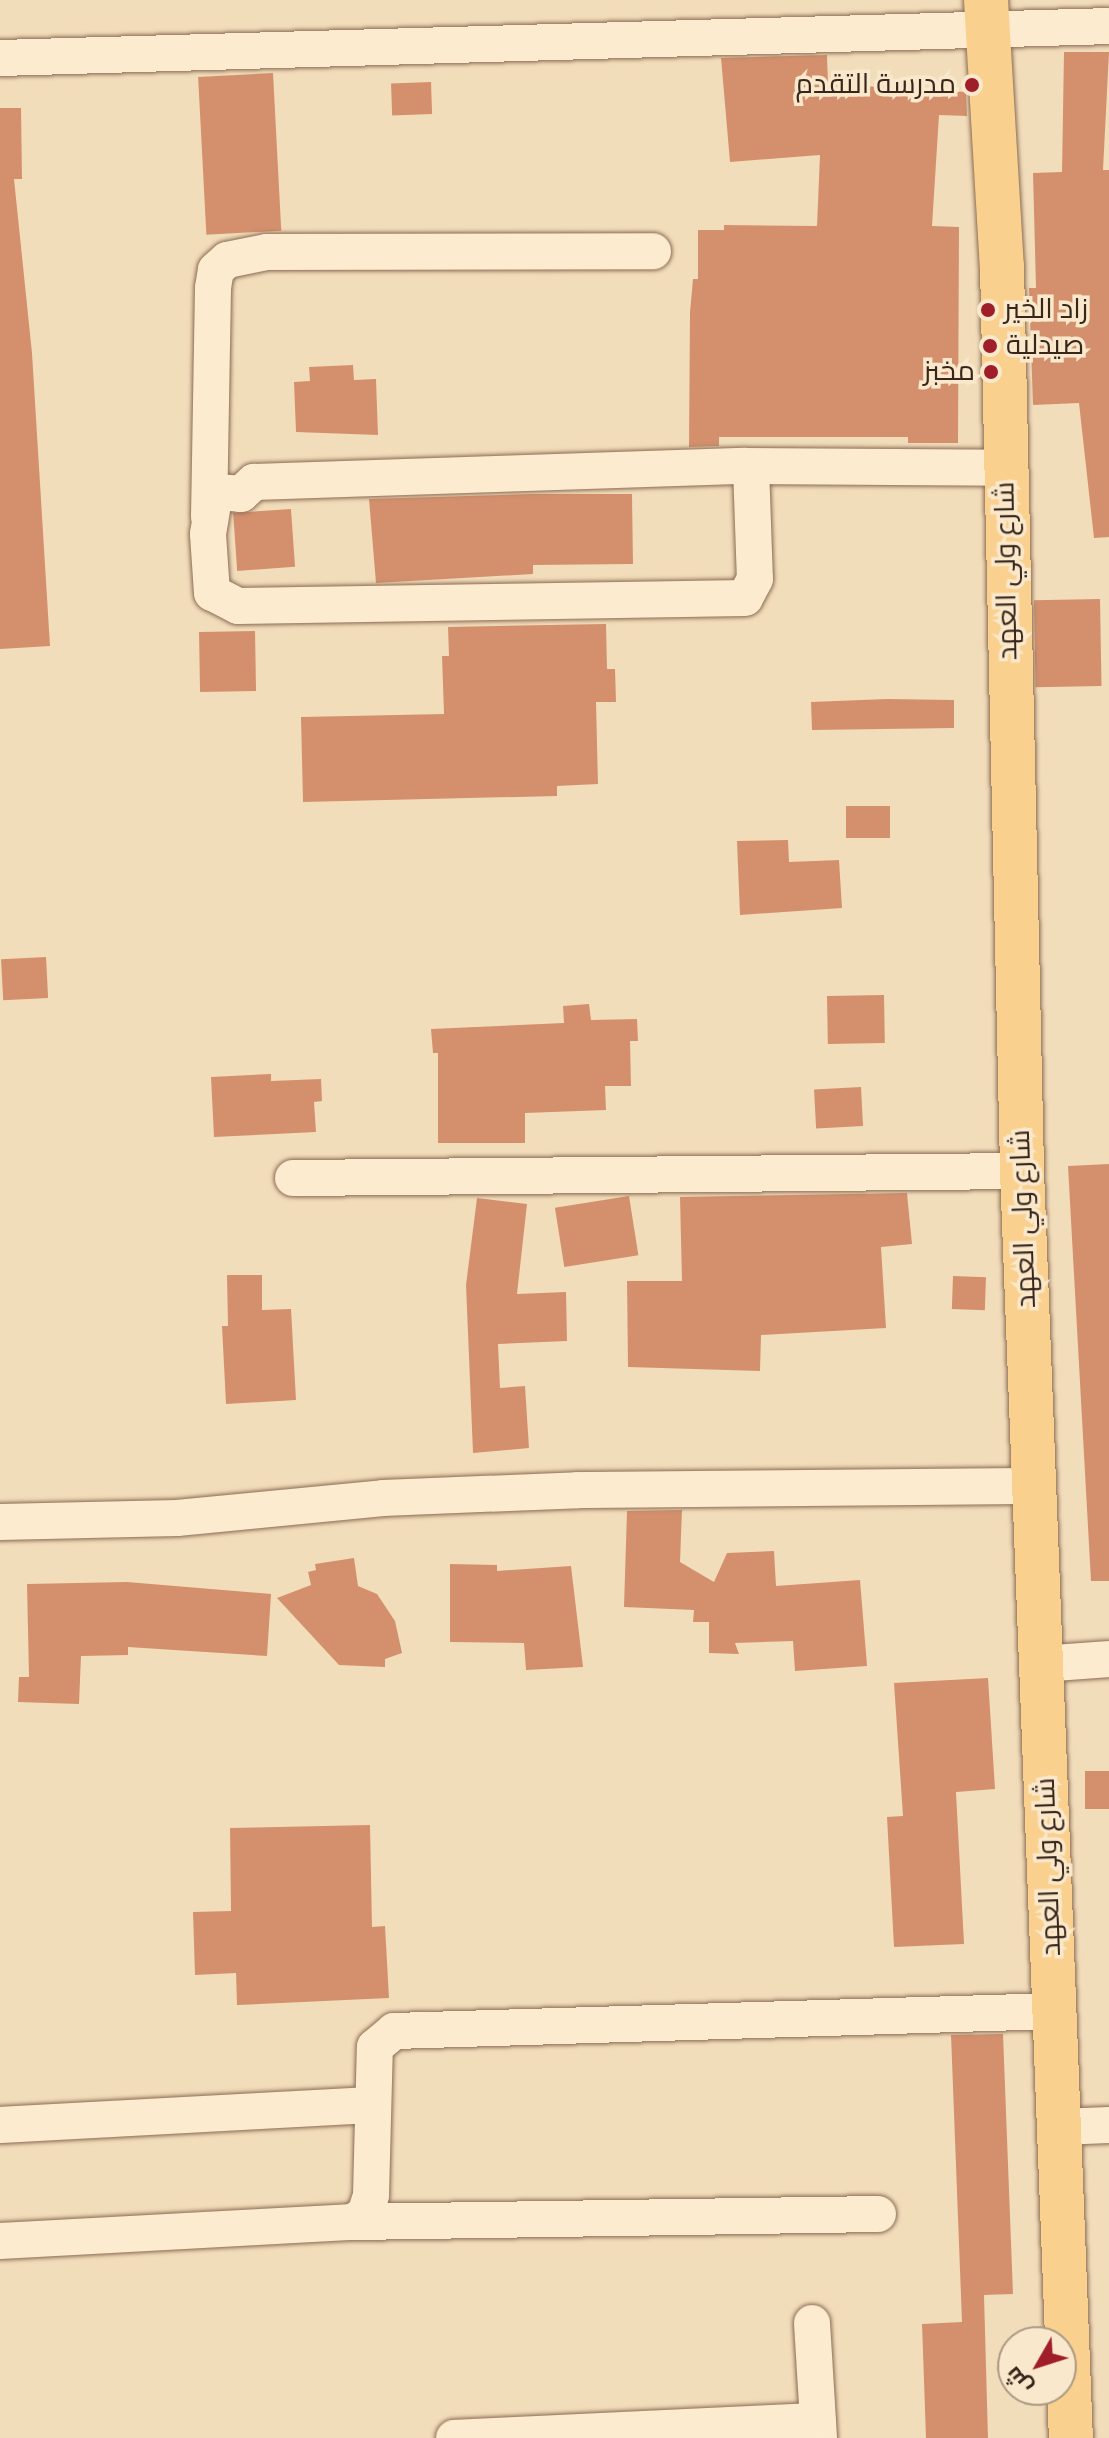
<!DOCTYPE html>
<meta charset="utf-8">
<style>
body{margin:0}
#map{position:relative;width:1109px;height:2438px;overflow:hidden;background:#f2ddbb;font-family:Spectral,Cairo,serif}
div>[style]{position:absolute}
.building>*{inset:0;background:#d4906d;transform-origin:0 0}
.roads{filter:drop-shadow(0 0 2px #8b6c53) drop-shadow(0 0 2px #8b6c53)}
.minor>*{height:36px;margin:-18px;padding:0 18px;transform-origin:18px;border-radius:18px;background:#fcebcf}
.major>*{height:44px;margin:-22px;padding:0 22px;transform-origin:22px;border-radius:22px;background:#fad08e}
.dots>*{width:22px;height:22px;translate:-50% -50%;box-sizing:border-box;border:4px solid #f9e8cb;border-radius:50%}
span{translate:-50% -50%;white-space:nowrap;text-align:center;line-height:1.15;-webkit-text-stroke:7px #f9e8cb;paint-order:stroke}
.poi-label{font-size:28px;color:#38261a}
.right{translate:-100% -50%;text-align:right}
.left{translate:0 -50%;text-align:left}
.street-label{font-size:28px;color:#38261a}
.north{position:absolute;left:997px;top:2326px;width:80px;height:80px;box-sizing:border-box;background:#f9e8cb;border:2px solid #ac9a84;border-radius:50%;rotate:231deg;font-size:22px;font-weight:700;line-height:32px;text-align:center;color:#38261a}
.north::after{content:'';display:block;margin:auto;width:28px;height:36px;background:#9f1e29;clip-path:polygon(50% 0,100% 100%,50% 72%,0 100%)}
</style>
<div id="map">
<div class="building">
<div style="clip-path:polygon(1064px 52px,1109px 52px,1103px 170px,1109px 170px,1109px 537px,1094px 538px,1079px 403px,1033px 405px,1029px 288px,1036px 288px,1033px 173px,1062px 172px)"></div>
<div style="clip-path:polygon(827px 55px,828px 84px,966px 92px,967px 116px,939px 115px,932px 226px,959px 227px,958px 443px,908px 443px,908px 437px,719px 437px,719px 446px,689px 447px,690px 312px,693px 279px,698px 279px,698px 230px,724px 230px,724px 225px,817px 226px,820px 155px,730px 162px,721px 58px)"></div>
<div style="left:273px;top:73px;width:158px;height:75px;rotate:87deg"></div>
<div style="left:431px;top:82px;width:32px;height:40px;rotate:88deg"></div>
<div style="clip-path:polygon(0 108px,21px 108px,22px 179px,14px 179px,32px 353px,50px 646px,0 649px)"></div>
<div style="clip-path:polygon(353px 365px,354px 380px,376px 379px,378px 435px,296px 432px,294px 382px,310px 381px,309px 367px)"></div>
<div style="clip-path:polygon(532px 494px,632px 494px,633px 564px,533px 565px,533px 574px,376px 583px,369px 499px)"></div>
<div style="left:291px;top:509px;width:58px;height:58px;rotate:86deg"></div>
<div style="left:1100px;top:599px;width:87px;height:66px;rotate:89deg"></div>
<div style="clip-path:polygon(606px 624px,607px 669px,615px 669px,616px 702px,596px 702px,598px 784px,557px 786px,557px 796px,303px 802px,301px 717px,444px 714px,442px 656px,449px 656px,448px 627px)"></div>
<div style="left:255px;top:631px;width:60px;height:56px;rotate:89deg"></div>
<div style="clip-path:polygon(887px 699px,954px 700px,954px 728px,812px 730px,811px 702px)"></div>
<div style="left:890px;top:806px;width:32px;height:44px;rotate:90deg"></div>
<div style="clip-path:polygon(788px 840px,789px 862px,839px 860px,842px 908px,740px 915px,737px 841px)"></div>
<div style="left:46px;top:957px;width:41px;height:45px;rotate:87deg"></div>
<div style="left:884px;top:995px;width:48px;height:57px;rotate:89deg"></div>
<div style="clip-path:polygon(589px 1004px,591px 1020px,637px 1019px,638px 1041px,630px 1041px,631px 1086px,605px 1086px,606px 1110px,525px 1113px,525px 1143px,438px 1143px,438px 1053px,433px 1053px,431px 1029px,564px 1023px,563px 1006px)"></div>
<div style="clip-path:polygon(271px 1074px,271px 1081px,321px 1079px,322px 1101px,314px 1102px,316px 1132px,214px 1137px,211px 1077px)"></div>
<div style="left:861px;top:1087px;width:39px;height:47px;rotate:87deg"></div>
<div style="clip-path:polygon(1109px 1164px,1109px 1581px,1091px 1581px,1068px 1166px)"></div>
<div style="clip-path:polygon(907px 1193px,912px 1244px,881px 1247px,886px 1328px,761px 1335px,760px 1371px,628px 1367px,627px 1281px,682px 1281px,680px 1197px)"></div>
<div style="left:629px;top:1196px;width:60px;height:75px;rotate:81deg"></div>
<div style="clip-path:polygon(477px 1198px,527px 1204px,517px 1294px,566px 1292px,567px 1341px,498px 1344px,500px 1388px,525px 1386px,529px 1448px,473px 1453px,466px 1285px)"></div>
<div style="clip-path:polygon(227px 1275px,262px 1275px,262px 1310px,291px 1309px,296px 1400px,226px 1404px,222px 1326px,228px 1326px)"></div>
<div style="left:953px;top:1276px;width:33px;height:33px;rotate:2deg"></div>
<div style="clip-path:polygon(682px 1510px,680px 1562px,714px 1582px,727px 1553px,774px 1551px,776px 1586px,860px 1580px,867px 1666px,795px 1671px,793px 1641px,735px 1643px,739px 1654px,709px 1653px,709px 1622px,693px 1622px,694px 1610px,624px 1607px,627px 1511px)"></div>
<div style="clip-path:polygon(354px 1558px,358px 1586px,377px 1594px,395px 1621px,402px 1653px,385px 1659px,385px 1667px,339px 1665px,277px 1598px,311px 1585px,308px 1572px,316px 1570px,315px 1564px)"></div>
<div style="clip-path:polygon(450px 1564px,497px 1565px,497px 1571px,571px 1566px,583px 1667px,526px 1670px,524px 1643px,450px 1642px)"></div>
<div style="clip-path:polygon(127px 1582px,271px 1594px,267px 1656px,128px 1647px,128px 1655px,81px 1656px,79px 1704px,18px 1702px,19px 1677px,29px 1677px,27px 1584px)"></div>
<div style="clip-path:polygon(988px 1678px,995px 1789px,956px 1792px,964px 1944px,894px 1947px,887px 1817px,903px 1816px,894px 1683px)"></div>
<div style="left:1085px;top:1771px;width:24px;height:38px"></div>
<div style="clip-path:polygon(370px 1825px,372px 1927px,385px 1926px,389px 1998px,237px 2005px,236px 1973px,195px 1975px,193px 1912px,231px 1911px,230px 1828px)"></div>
<div style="clip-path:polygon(1003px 2034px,1013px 2294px,984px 2295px,988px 2438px,926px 2438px,922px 2324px,962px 2322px,951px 2035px)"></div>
</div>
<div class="roads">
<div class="minor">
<div style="left:0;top:58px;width:1109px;rotate:-1.65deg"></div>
<div style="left:751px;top:467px;width:112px;rotate:88deg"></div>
<div style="left:755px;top:579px;width:21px;rotate:118deg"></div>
<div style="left:745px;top:598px;width:507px;rotate:179.1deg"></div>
<div style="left:238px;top:606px;width:29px;rotate:-153deg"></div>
<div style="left:212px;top:593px;width:59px;rotate:-93.9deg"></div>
<div style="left:208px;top:534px;width:43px;rotate:-80.5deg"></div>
<div style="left:215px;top:492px;width:26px;rotate:4deg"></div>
<div style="left:241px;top:494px;width:18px;rotate:-43deg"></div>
<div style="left:254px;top:482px;width:491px;rotate:-1.9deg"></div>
<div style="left:745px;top:466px;width:261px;rotate:0.4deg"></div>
<div style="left:209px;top:517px;width:229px;rotate:-89deg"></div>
<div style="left:213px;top:288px;width:18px;rotate:-81deg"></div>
<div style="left:216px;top:270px;width:15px;rotate:-42deg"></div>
<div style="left:227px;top:260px;width:41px;rotate:-11.3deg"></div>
<div style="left:267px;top:252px;width:386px;rotate:-0.1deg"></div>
<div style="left:293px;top:1178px;width:729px;rotate:-0.55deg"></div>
<div style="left:0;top:1522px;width:177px;rotate:-1.3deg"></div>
<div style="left:177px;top:1518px;width:207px;rotate:-5.5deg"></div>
<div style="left:383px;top:1498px;width:195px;rotate:-2.3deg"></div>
<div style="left:578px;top:1490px;width:455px;rotate:-0.5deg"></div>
<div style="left:1041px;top:1664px;width:68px;rotate:-4.2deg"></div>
<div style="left:0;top:2125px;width:372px;rotate:-3.1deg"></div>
<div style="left:1059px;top:2127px;width:50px;rotate:-2.3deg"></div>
<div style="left:353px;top:2222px;width:525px;rotate:-0.87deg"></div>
<div style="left:0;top:2241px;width:354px;rotate:-3.1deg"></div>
<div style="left:353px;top:2222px;width:14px;rotate:-34deg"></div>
<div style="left:365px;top:2214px;width:20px;rotate:-72deg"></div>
<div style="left:371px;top:2195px;width:148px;rotate:-88.5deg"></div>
<div style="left:375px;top:2047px;width:25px;rotate:-40deg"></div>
<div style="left:394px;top:2031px;width:661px;rotate:-1.73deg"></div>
<div style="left:812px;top:2323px;width:115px;rotate:86.5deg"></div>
<div style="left:454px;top:2438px;width:364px;rotate:-2.7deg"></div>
</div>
<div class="major">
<div style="left:986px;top:0;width:266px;rotate:86.6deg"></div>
<div style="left:1002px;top:266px;width:905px;rotate:88.73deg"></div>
<div style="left:1022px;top:1171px;width:1268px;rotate:87.79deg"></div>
</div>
</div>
<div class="dots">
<div style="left:972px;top:85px;background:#9f1e29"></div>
<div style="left:988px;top:310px;background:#9f1e29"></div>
<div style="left:990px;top:346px;background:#9f1e29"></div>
<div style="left:991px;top:372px;background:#9f1e29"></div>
</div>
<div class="poi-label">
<span class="right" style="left:956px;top:85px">مدرسة التقدم</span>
<span class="left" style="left:1004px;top:310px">زاد الخير</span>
<span class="left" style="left:1006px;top:346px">صيدلية</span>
<span class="right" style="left:975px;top:372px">مخبز</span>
</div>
<div class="street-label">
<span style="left:1007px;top:571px;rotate:-91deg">شارع ولي العهد</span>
<span style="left:1024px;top:1219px;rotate:-92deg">شارع ولي العهد</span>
<span style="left:1049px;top:1867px;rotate:-92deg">شارع ولي العهد</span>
</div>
<div class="north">ش</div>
</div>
